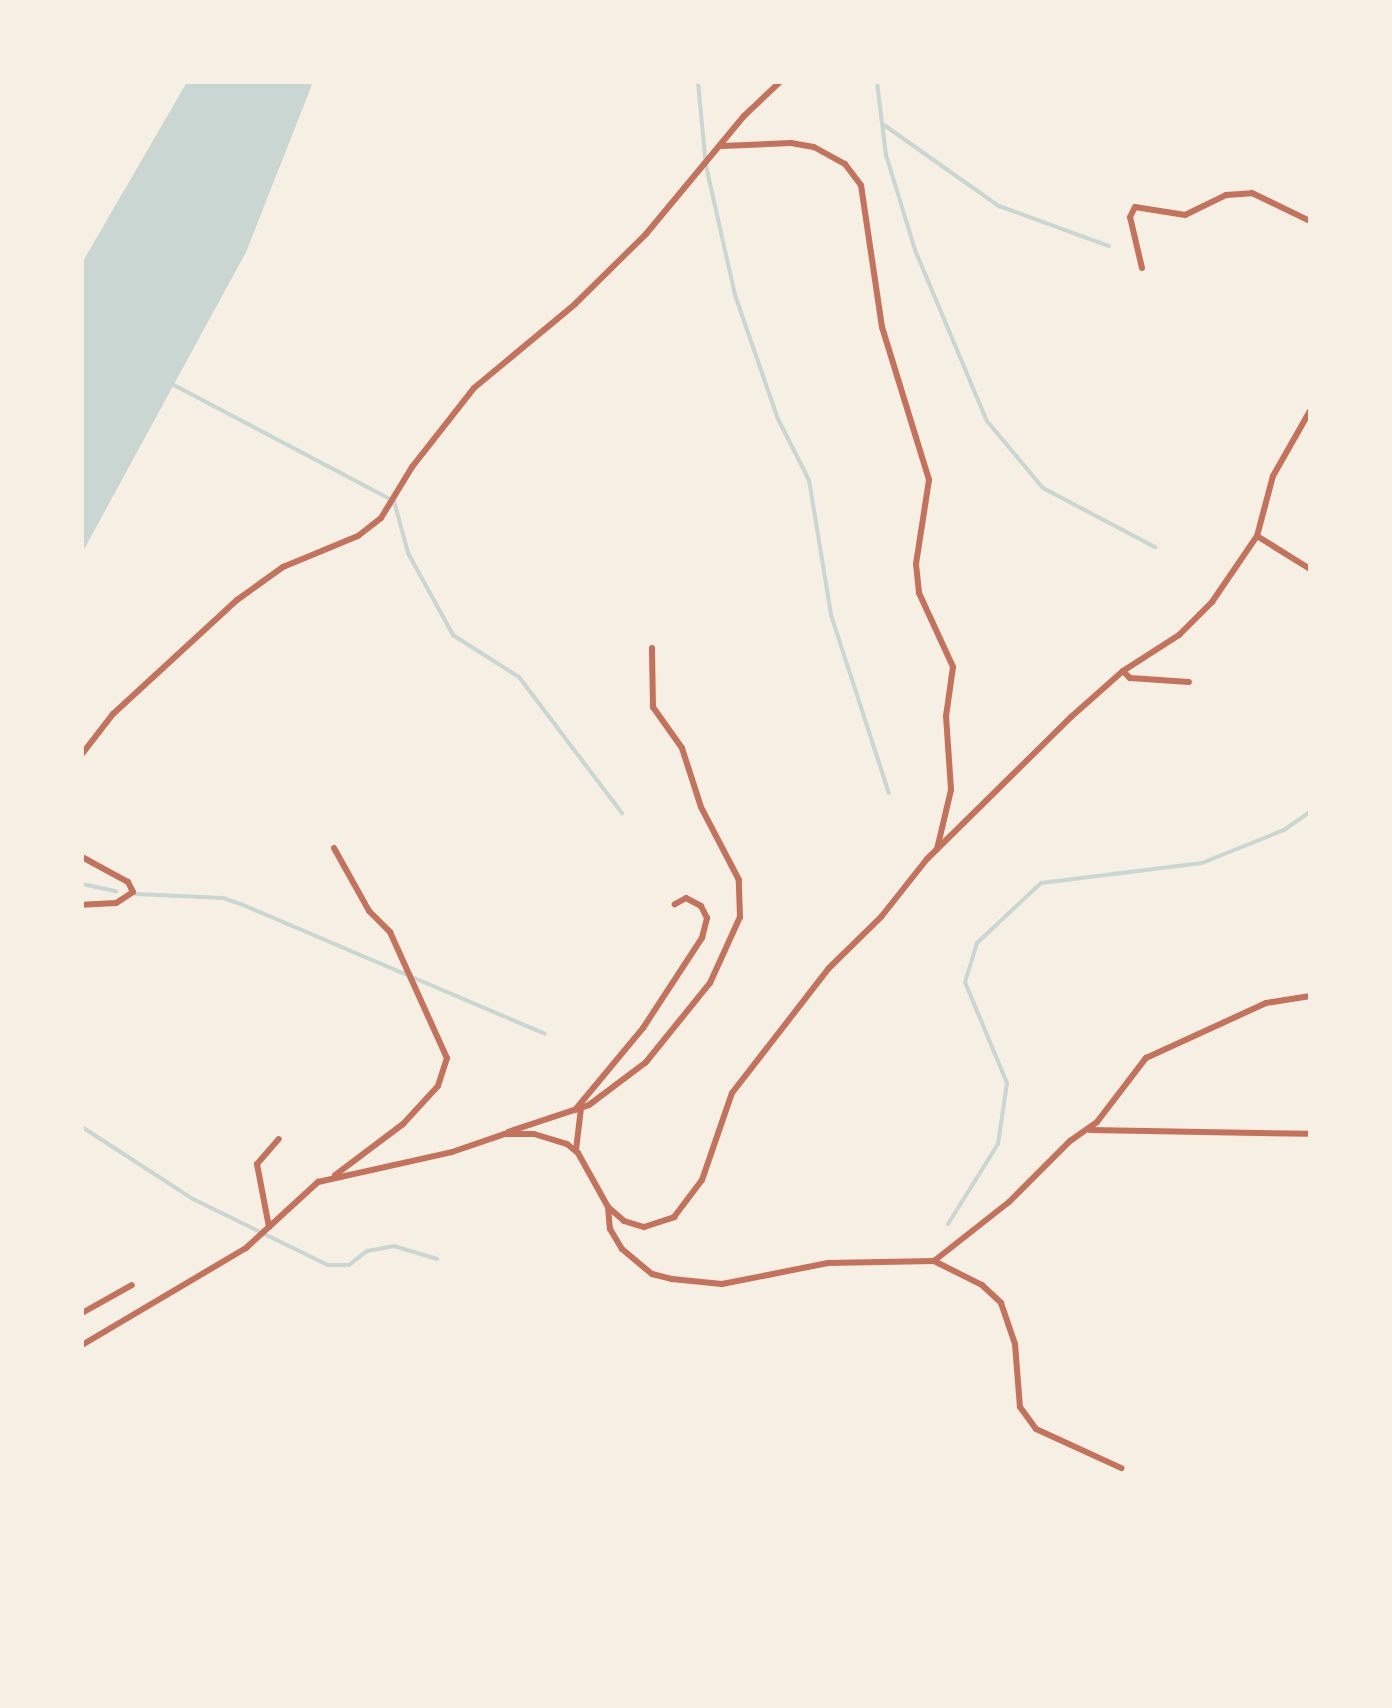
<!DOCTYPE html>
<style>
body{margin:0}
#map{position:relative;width:1392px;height:1708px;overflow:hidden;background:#f6efe4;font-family:Figtree,sans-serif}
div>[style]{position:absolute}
.water>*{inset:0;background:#c9d6d2}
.stream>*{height:4px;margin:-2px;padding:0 2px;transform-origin:2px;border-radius:2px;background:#c9d6d2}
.minor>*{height:6px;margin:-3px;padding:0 3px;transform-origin:3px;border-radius:3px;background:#c5725c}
span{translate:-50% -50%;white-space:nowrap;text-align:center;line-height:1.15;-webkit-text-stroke:8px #f6efe4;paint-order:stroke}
.frame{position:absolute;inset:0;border:84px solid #f6efe4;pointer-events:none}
</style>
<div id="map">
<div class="water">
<div style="clip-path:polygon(187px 82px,313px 82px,246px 252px,82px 553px,82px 263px)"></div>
</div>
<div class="stream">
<div style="left:698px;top:82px;width:84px;rotate:84.6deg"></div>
<div style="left:706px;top:166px;width:132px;rotate:77.3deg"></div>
<div style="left:735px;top:295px;width:131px;rotate:70.9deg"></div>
<div style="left:778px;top:419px;width:68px;rotate:63.1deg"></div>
<div style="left:809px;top:480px;width:137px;rotate:80.7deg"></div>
<div style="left:831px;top:615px;width:187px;rotate:72deg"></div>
<div style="left:877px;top:82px;width:74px;rotate:83deg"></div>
<div style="left:886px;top:155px;width:99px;rotate:73deg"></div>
<div style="left:915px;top:250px;width:186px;rotate:67.2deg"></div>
<div style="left:987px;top:421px;width:87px;rotate:50.1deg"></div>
<div style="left:1043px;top:488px;width:127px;rotate:27.8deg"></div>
<div style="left:884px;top:125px;width:141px;rotate:35.2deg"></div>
<div style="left:999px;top:206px;width:117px;rotate:20deg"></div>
<div style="left:170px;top:383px;width:253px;rotate:27.8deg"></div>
<div style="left:394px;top:501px;width:54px;rotate:74.9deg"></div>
<div style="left:408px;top:553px;width:94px;rotate:61.2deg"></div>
<div style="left:453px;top:635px;width:78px;rotate:32.5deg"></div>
<div style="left:519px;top:677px;width:171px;rotate:52.9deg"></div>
<div style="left:82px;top:884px;width:35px;rotate:12deg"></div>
<div style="left:136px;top:894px;width:87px;rotate:2.6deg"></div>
<div style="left:223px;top:898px;width:21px;rotate:19deg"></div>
<div style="left:243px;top:905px;width:328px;rotate:23.1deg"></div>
<div style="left:82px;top:1127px;width:132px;rotate:33deg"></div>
<div style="left:193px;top:1199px;width:150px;rotate:26.1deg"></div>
<div style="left:328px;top:1265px;width:21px"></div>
<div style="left:349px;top:1265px;width:23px;rotate:-38deg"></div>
<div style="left:367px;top:1251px;width:27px;rotate:-10deg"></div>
<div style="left:394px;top:1246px;width:45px;rotate:16.8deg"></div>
<div style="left:948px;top:1224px;width:94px;rotate:-58deg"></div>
<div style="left:998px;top:1144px;width:62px;rotate:-81.6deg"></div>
<div style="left:1007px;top:1083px;width:109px;rotate:-112.6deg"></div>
<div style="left:965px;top:982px;width:41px;rotate:-72.9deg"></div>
<div style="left:977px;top:943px;width:88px;rotate:-43.2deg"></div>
<div style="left:1041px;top:883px;width:162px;rotate:-7.1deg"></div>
<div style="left:1202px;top:863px;width:88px;rotate:-21.9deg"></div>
<div style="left:1284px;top:830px;width:32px;rotate:-35deg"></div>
</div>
<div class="minor">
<div style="left:722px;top:146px;width:69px;rotate:-2.5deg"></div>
<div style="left:791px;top:143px;width:23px;rotate:10deg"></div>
<div style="left:814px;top:147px;width:35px;rotate:29deg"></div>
<div style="left:845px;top:164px;width:26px;rotate:53deg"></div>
<div style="left:861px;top:185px;width:144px;rotate:81.6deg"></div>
<div style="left:882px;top:327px;width:160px;rotate:72.9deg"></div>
<div style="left:929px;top:480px;width:85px;rotate:98.8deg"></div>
<div style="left:916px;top:564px;width:29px;rotate:84deg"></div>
<div style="left:919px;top:593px;width:81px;rotate:65.3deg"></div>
<div style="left:953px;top:667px;width:49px;rotate:98.1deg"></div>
<div style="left:946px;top:716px;width:74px;rotate:86.1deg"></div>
<div style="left:951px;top:790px;width:61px;rotate:103.3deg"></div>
<div style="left:1142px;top:268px;width:52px;rotate:-103.2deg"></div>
<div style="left:1130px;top:217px;width:11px;rotate:-63deg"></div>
<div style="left:1135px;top:207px;width:51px;rotate:9.1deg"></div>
<div style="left:1185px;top:215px;width:46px;rotate:-26deg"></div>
<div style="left:1226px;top:195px;width:26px;rotate:-4deg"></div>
<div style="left:1252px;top:193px;width:64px;rotate:25.8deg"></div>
<div style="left:1257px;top:536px;width:62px;rotate:31.9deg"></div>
<div style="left:1123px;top:671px;width:10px;rotate:45deg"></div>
<div style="left:1130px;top:678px;width:59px;rotate:3.9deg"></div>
<div style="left:82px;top:754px;width:51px;rotate:-52.2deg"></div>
<div style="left:113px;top:714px;width:168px;rotate:-42.6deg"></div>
<div style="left:237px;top:600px;width:57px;rotate:-35.7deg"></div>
<div style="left:283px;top:567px;width:81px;rotate:-22.5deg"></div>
<div style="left:358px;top:536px;width:29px;rotate:-38deg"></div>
<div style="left:381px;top:518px;width:60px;rotate:-58.7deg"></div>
<div style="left:412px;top:467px;width:100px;rotate:-51.9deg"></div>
<div style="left:474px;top:388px;width:131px;rotate:-39.7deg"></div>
<div style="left:575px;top:304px;width:100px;rotate:-44.6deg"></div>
<div style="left:646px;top:234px;width:153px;rotate:-50.3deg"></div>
<div style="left:744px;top:116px;width:50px;rotate:-43.4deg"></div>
<div style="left:334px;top:848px;width:72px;rotate:60.9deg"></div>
<div style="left:369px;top:911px;width:30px;rotate:45deg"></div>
<div style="left:390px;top:932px;width:138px;rotate:65.7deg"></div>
<div style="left:447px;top:1058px;width:29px;rotate:108deg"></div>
<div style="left:438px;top:1086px;width:52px;rotate:132.6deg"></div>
<div style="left:403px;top:1124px;width:85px;rotate:143.1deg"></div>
<div style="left:82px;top:857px;width:52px;rotate:28.5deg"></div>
<div style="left:128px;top:882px;width:11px;rotate:63deg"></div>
<div style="left:133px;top:892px;width:20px;rotate:147deg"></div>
<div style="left:116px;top:903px;width:34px;rotate:177deg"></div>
<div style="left:575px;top:1110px;width:107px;rotate:-50.3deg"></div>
<div style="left:643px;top:1028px;width:108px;rotate:-56.8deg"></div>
<div style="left:702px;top:938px;width:21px;rotate:-76deg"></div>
<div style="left:707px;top:918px;width:13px;rotate:-117deg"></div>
<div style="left:701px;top:906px;width:17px;rotate:-152deg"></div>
<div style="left:686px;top:898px;width:13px;rotate:151deg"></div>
<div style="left:1090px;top:1130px;width:220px;rotate:1deg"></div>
<div style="left:508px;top:1132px;width:85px;rotate:-18.4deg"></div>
<div style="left:589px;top:1105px;width:71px;rotate:-37deg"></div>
<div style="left:646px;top:1062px;width:102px;rotate:-51deg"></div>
<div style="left:710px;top:983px;width:72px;rotate:-65.6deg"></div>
<div style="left:740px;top:917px;width:37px;rotate:-92deg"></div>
<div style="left:739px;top:880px;width:82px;rotate:-117.5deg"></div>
<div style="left:701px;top:807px;width:62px;rotate:-107.9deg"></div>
<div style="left:682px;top:748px;width:50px;rotate:-125.3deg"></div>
<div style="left:653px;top:707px;width:59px;rotate:-91deg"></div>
<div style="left:576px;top:1150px;width:42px;rotate:-83.2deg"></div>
<div style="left:608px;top:1207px;width:22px;rotate:85deg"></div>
<div style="left:610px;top:1229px;width:23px;rotate:59deg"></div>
<div style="left:622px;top:1249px;width:39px;rotate:40deg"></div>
<div style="left:652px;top:1274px;width:21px;rotate:14deg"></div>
<div style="left:672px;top:1279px;width:50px;rotate:5.7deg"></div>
<div style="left:722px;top:1284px;width:108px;rotate:-11.2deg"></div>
<div style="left:828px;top:1263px;width:106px;rotate:-1.1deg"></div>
<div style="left:934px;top:1261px;width:95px;rotate:-38.2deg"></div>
<div style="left:1009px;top:1202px;width:86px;rotate:-45deg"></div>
<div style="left:1070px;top:1141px;width:33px;rotate:-35deg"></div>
<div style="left:1097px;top:1122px;width:81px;rotate:-52.6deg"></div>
<div style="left:1146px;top:1058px;width:132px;rotate:-24.6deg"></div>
<div style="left:1266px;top:1003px;width:45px;rotate:-9deg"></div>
<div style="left:269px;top:1227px;width:64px;rotate:-100.8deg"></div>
<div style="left:257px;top:1164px;width:33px;rotate:-49deg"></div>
<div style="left:934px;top:1261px;width:54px;rotate:26.6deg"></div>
<div style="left:982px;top:1285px;width:26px;rotate:43deg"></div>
<div style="left:1001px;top:1303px;width:43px;rotate:71.1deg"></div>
<div style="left:1015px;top:1344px;width:63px;rotate:85.5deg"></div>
<div style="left:1020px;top:1407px;width:27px;rotate:54deg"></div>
<div style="left:1036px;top:1429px;width:94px;rotate:24.6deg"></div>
<div style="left:82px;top:1313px;width:57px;rotate:-29.2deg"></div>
<div style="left:82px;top:1345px;width:191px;rotate:-30.6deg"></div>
<div style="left:246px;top:1248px;width:98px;rotate:-42.5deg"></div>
<div style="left:318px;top:1182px;width:137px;rotate:-12.6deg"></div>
<div style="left:452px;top:1152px;width:56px;rotate:-18.8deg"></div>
<div style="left:505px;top:1134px;width:29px"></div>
<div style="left:534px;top:1134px;width:34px;rotate:17deg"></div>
<div style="left:567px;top:1144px;width:14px;rotate:39deg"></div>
<div style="left:578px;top:1153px;width:62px;rotate:60.9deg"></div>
<div style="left:608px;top:1207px;width:21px;rotate:41deg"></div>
<div style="left:624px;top:1221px;width:21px;rotate:17deg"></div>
<div style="left:644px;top:1227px;width:32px;rotate:-18deg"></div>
<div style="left:674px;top:1217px;width:46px;rotate:-52.9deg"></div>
<div style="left:702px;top:1180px;width:92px;rotate:-71deg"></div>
<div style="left:732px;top:1093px;width:158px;rotate:-52.2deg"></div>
<div style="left:829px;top:968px;width:73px;rotate:-44.4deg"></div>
<div style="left:881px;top:917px;width:74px;rotate:-51.6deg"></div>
<div style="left:927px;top:859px;width:202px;rotate:-44.6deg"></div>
<div style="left:1071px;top:717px;width:69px;rotate:-41.5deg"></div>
<div style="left:1123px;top:671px;width:67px;rotate:-32.7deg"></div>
<div style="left:1179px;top:635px;width:47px;rotate:-45deg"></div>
<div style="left:1212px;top:602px;width:80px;rotate:-55.7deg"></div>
<div style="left:1257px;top:536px;width:62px;rotate:-75.1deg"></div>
<div style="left:1273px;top:476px;width:75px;rotate:-60.4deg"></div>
</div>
<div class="frame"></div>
</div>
